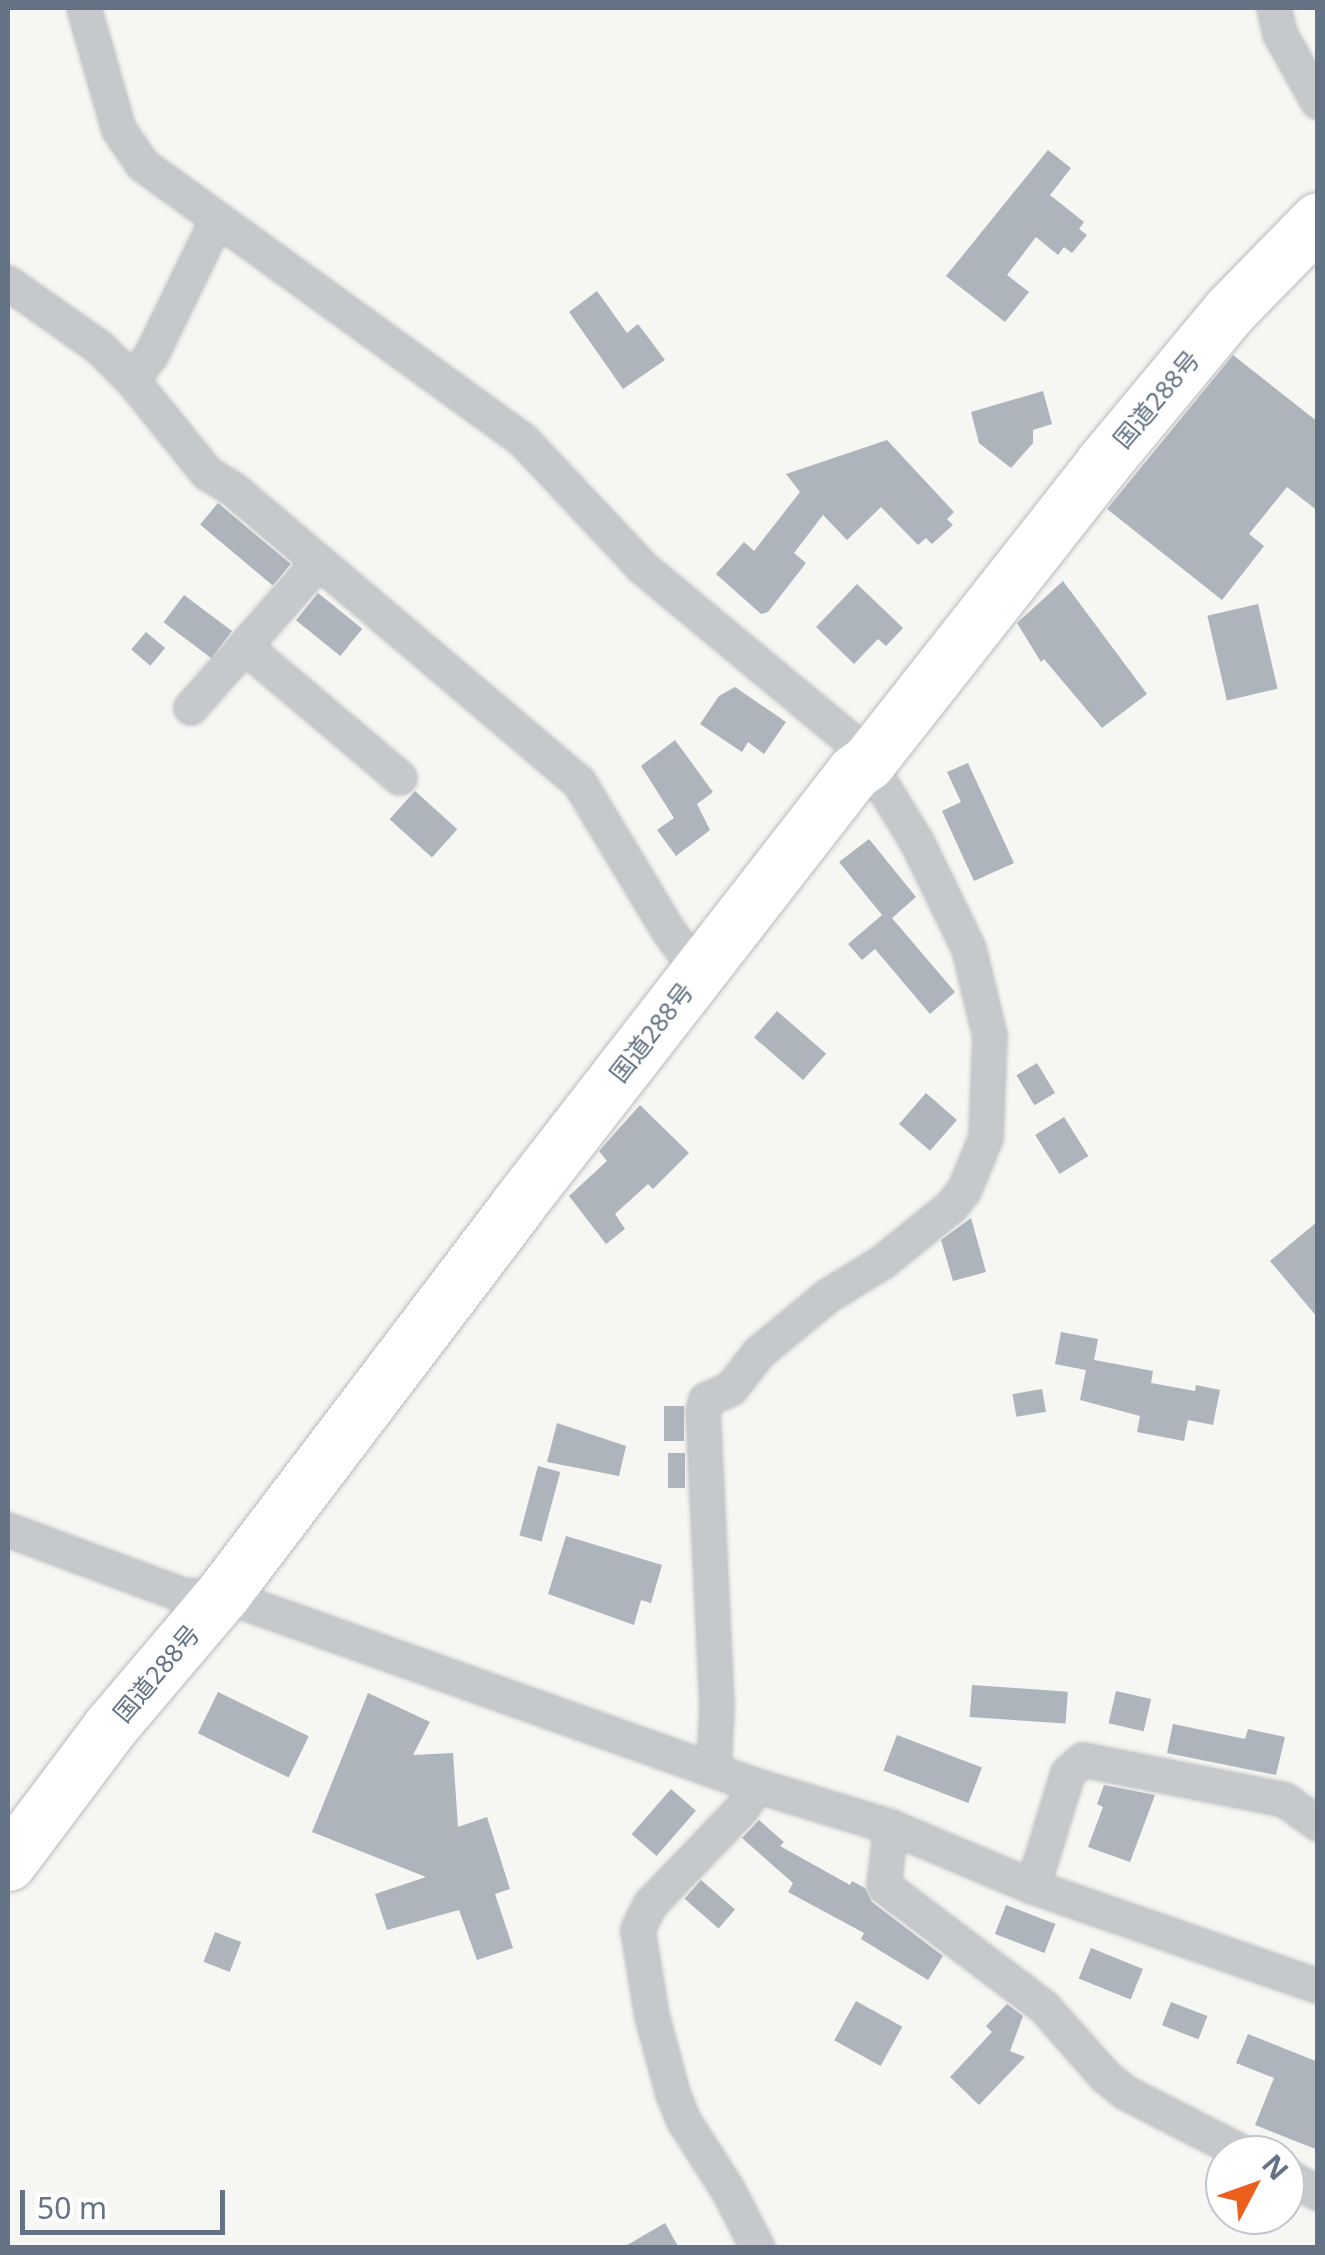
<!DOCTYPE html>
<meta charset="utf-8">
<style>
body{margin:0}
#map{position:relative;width:1325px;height:2255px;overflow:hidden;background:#f6f6f2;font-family:"Noto Sans","Noto Sans JP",sans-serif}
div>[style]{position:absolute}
.building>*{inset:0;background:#adb4bb;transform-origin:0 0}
.roads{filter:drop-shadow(0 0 2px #b7babe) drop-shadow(0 0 2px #b7babe)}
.minor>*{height:32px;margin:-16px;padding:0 16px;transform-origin:16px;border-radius:16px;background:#c5c9cc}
.trunk>*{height:55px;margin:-27.5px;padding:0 27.5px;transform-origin:27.5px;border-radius:27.5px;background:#fff}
span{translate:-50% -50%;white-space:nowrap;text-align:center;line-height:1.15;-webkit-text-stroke:10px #fff;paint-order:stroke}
.street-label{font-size:25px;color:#637385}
.frame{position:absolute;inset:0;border:10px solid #637385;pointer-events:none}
.north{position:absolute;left:1205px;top:2135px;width:100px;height:100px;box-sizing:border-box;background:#fff;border:2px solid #c1c7ce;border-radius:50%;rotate:49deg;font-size:28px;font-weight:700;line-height:40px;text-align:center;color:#637385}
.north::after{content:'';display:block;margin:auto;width:35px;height:45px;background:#ec5f1d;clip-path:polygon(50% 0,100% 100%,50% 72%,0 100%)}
.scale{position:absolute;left:20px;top:2190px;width:205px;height:45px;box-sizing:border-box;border:5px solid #637385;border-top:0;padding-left:12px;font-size:30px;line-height:35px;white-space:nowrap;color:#637385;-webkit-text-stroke:8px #fff;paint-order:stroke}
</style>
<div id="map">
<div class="building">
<div style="clip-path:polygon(1048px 150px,1071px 168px,1050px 195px,1084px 222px,1079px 229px,1087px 235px,1072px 253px,1064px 247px,1058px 255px,1036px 237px,1007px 275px,1029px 292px,1005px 322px,946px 276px)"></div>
<div style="clip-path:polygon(597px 291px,627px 333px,638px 324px,665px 360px,623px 389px,569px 312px)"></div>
<div style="clip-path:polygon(1233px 355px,1318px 422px,1318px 511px,1287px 487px,1249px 534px,1264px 546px,1222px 600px,1107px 509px)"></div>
<div style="clip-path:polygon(1043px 391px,1052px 424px,1033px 430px,1033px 443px,1011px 468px,979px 443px,971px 412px)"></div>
<div style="clip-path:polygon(887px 440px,954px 512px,947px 519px,953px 525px,932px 544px,926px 538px,918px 545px,881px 507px,847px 540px,823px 515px,794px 553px,806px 563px,768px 612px,761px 614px,716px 574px,744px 542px,754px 551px,800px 492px,786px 474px)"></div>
<div style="left:218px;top:503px;width:95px;height:28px;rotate:40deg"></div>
<div style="clip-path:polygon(1063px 581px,1147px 694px,1102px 728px,1044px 659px,1041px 662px,1017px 623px)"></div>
<div style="clip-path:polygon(857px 584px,903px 628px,886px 646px,878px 639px,854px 664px,816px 627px)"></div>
<div style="left:318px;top:593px;width:57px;height:35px;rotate:39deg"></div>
<div style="left:184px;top:595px;width:60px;height:34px;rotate:37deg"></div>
<div style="left:1258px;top:604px;width:87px;height:52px;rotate:77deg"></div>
<div style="left:146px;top:632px;width:25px;height:23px;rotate:40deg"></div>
<div style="clip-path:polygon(735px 687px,786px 722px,764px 754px,748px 742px,742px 752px,700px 724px,719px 696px)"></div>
<div style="clip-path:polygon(675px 740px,713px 792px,697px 804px,710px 830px,676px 856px,657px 830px,674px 818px,641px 766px)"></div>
<div style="clip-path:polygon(968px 763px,1014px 863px,974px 881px,942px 811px,961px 802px,947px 772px)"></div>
<div style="left:415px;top:791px;width:57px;height:38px;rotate:42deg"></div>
<div style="clip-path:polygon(869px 839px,916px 897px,892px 918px,955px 992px,930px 1014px,875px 949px,862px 960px,848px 944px,882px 915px,839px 862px)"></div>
<div style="left:777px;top:1011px;width:65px;height:35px;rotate:41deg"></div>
<div style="left:1037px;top:1063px;width:35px;height:24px;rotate:59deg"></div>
<div style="left:926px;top:1093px;width:41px;height:41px;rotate:41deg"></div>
<div style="clip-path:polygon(640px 1105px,689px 1153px,653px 1189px,648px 1184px,615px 1214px,625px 1229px,606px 1244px,569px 1196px,607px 1161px,599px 1151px)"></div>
<div style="left:1064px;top:1117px;width:46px;height:34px;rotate:58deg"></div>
<div style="clip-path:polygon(971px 1218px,986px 1272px,953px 1281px,941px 1240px)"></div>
<div style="clip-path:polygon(1318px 1221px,1318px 1318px,1270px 1261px)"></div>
<div style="clip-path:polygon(1061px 1332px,1098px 1339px,1094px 1360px,1153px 1371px,1151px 1383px,1195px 1391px,1196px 1385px,1220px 1390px,1213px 1425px,1188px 1420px,1184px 1441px,1137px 1432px,1140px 1416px,1080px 1400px,1086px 1370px,1055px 1364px)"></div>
<div style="left:1042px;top:1389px;width:23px;height:30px;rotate:80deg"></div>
<div style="left:664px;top:1406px;width:20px;height:35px"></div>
<div style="clip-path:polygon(557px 1423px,626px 1446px,619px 1476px,547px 1462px)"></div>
<div style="left:668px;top:1453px;width:17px;height:35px"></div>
<div style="left:538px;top:1466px;width:23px;height:72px;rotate:15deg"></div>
<div style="clip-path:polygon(566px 1536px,662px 1565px,651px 1603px,641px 1600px,634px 1625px,548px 1594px)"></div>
<div style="left:972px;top:1685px;width:96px;height:32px;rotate:4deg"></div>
<div style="left:1116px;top:1691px;width:36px;height:33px;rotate:13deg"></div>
<div style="left:218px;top:1692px;width:101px;height:46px;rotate:26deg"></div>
<div style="clip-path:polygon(368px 1693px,430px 1722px,413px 1755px,453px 1753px,458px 1827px,487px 1817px,510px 1889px,495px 1894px,513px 1948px,477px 1960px,459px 1910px,387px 1930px,375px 1894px,426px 1877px,312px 1832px)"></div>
<div style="clip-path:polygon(1173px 1724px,1245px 1739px,1248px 1729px,1285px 1737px,1276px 1775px,1167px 1753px)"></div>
<div style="left:897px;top:1735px;width:91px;height:38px;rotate:21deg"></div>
<div style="clip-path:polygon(1104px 1785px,1155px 1795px,1130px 1862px,1088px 1847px,1103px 1807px,1097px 1804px)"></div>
<div style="left:671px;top:1789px;width:33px;height:60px;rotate:41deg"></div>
<div style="clip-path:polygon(759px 1820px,784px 1842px,780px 1846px,850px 1885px,852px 1881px,865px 1888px,872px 1902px,943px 1956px,928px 1980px,861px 1939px,864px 1933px,788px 1892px,793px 1883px,742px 1838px)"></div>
<div style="left:701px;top:1880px;width:45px;height:25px;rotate:41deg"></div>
<div style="left:1006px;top:1905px;width:53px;height:31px;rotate:21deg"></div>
<div style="left:215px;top:1932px;width:28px;height:32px;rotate:21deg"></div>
<div style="left:1091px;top:1948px;width:56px;height:33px;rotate:22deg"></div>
<div style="left:856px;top:2001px;width:53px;height:45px;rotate:29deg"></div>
<div style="left:1171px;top:2002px;width:39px;height:25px;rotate:21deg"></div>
<div style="clip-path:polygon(1007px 2004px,1023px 2016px,1010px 2051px,1025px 2057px,979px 2105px,950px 2077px,992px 2032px,986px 2026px)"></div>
<div style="clip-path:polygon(1248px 2034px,1318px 2062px,1318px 2150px,1255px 2125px,1274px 2078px,1236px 2063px)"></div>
<div style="clip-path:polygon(665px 2223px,679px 2248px,622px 2248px)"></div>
</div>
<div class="roads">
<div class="minor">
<div style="left:84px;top:8px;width:127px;rotate:74deg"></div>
<div style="left:119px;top:130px;width:42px;rotate:55.6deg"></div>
<div style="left:143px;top:165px;width:469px;rotate:35.9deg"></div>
<div style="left:523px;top:440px;width:175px;rotate:46.8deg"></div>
<div style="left:643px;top:568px;width:277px;rotate:39.7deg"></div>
<div style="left:1274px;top:8px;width:27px;rotate:77deg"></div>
<div style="left:1280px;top:34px;width:78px;rotate:60.8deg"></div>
<div style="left:8px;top:283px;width:113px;rotate:35.2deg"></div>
<div style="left:100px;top:348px;width:45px;rotate:45deg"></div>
<div style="left:132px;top:380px;width:119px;rotate:51.1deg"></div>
<div style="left:207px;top:473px;width:31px;rotate:32deg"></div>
<div style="left:233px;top:489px;width:453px;rotate:40.3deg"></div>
<div style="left:579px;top:782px;width:173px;rotate:59deg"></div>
<div style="left:668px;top:930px;width:52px;rotate:54.5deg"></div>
<div style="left:132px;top:380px;width:31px;rotate:-52deg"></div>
<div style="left:151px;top:356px;width:151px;rotate:-64.1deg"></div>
<div style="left:245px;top:647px;width:203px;rotate:40.2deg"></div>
<div style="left:191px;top:708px;width:194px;rotate:-48.8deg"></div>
<div style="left:8px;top:1530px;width:189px;rotate:20.4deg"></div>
<div style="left:185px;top:1596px;width:37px;rotate:-2deg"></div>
<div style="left:222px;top:1595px;width:568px;rotate:19.65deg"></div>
<div style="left:757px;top:1786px;width:140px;rotate:17deg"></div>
<div style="left:891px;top:1827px;width:154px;rotate:22.9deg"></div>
<div style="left:1033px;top:1887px;width:302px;rotate:19.2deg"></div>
<div style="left:714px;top:1768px;width:62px;rotate:-87.2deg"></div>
<div style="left:717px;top:1706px;width:294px;rotate:-92.7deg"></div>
<div style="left:703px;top:1412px;width:12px;rotate:-76deg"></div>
<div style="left:706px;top:1400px;width:27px;rotate:-24deg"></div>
<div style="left:731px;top:1389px;width:46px;rotate:-52.1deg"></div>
<div style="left:759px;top:1353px;width:89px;rotate:-39.6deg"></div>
<div style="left:828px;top:1296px;width:65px;rotate:-31.7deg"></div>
<div style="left:883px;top:1262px;width:87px;rotate:-39deg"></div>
<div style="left:951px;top:1207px;width:21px;rotate:-51deg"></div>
<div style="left:964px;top:1191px;width:57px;rotate:-67.5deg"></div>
<div style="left:986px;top:1138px;width:102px;rotate:-87.8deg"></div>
<div style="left:990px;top:1036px;width:89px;rotate:-103.6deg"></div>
<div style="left:969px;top:949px;width:119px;rotate:-115.9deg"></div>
<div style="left:917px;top:842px;width:94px;rotate:-121.5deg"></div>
<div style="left:757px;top:1786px;width:27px;rotate:123deg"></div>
<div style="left:742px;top:1809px;width:133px;rotate:133.8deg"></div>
<div style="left:650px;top:1905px;width:28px;rotate:116deg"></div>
<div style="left:638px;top:1930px;width:87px;rotate:80.8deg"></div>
<div style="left:652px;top:2016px;width:81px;rotate:74.9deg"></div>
<div style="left:673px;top:2094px;width:29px;rotate:68deg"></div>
<div style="left:684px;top:2121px;width:82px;rotate:57.5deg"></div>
<div style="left:728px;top:2190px;width:65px;rotate:62.7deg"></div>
<div style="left:891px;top:1827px;width:59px;rotate:96.8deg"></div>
<div style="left:884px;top:1886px;width:201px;rotate:37.1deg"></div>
<div style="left:1044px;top:2007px;width:94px;rotate:48.5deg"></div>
<div style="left:1106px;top:2077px;width:26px;rotate:39deg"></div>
<div style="left:1126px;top:2093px;width:136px;rotate:27.1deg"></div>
<div style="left:1033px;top:1887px;width:119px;rotate:-72.9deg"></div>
<div style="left:1068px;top:1773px;width:20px;rotate:-41deg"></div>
<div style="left:1083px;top:1760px;width:206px;rotate:11.2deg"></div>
<div style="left:1285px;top:1800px;width:41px;rotate:36deg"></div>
<div style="left:1285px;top:2175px;width:38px;rotate:29deg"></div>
</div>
<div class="trunk">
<div style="left:8px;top:1863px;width:170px;rotate:-53.1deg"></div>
<div style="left:110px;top:1727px;width:173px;rotate:-49.7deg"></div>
<div style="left:222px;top:1595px;width:487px;rotate:-52.8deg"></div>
<div style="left:516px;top:1207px;width:551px;rotate:-52.15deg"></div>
<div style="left:854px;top:772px;width:17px;rotate:-36deg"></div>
<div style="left:868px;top:762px;width:380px;rotate:-51.8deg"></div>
<div style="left:1103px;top:463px;width:197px;rotate:-50.3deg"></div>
<div style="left:1229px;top:311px;width:127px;rotate:-45.6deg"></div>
</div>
</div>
<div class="street-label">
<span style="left:1156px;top:399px;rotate:-50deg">国道288号</span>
<span style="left:651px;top:1032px;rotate:-52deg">国道288号</span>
<span style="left:156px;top:1673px;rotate:-50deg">国道288号</span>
</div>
<div class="frame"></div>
<div class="north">N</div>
<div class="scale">50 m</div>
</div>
